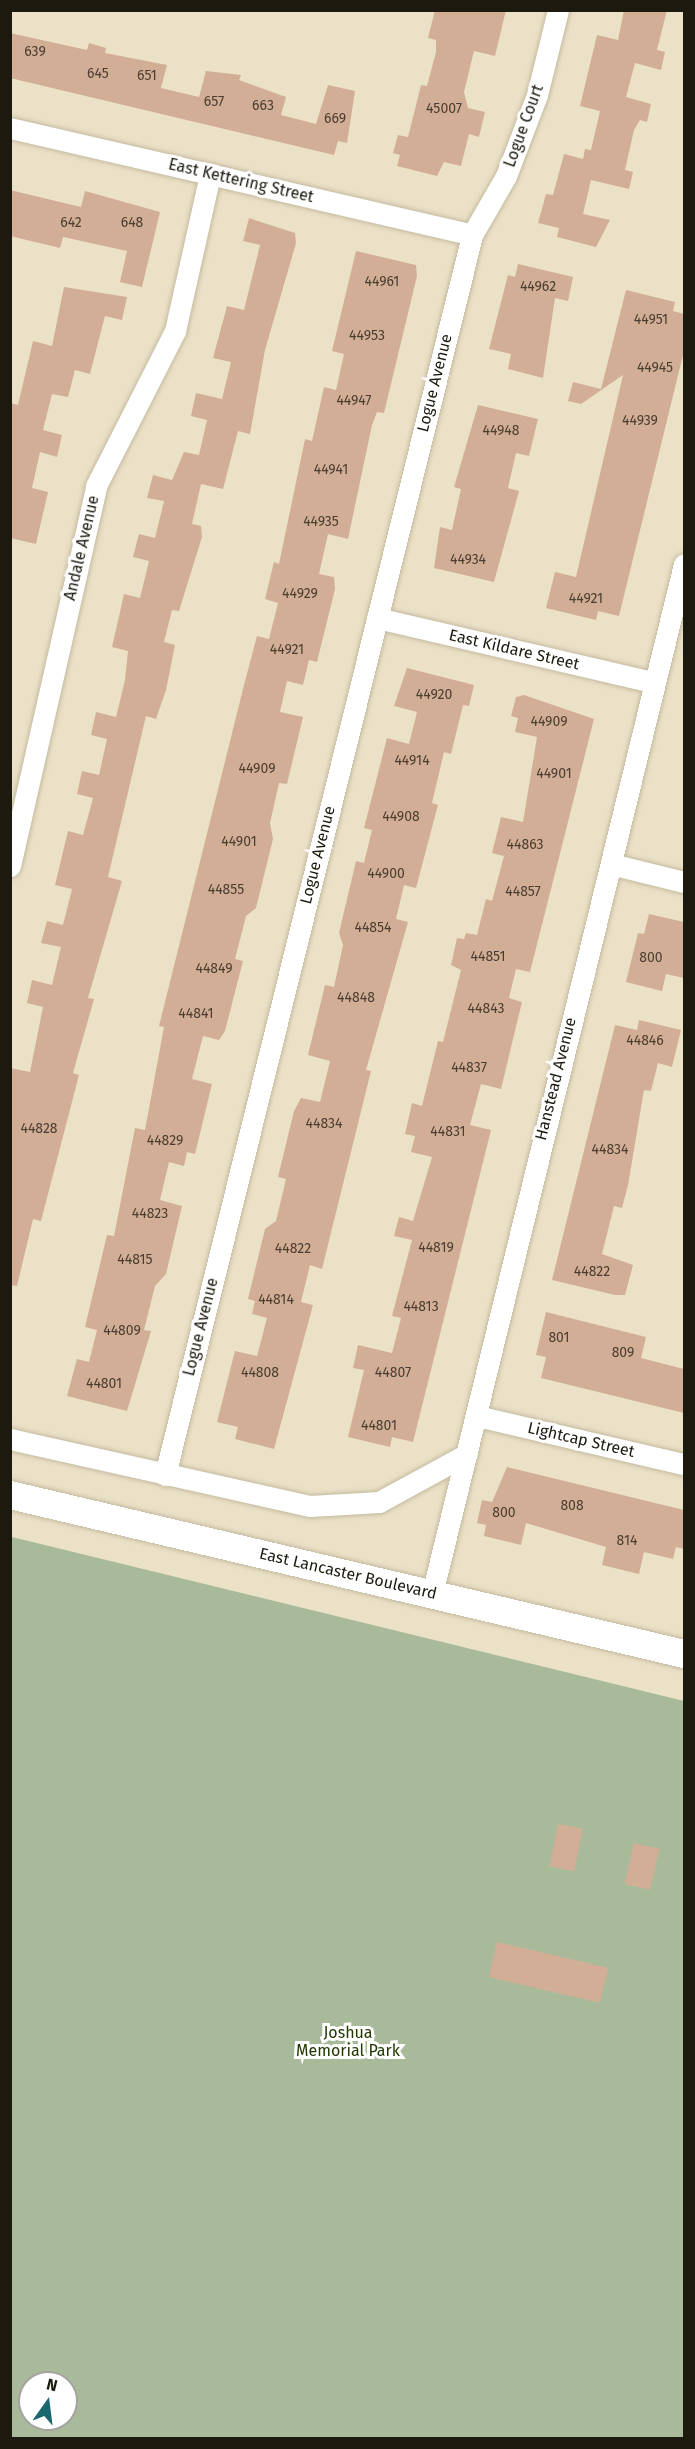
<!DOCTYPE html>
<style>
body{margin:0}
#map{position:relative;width:695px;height:2449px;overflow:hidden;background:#ebe1c7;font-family:"Fira Sans",sans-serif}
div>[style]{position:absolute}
.green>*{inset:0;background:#a9ba9b}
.building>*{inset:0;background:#d3ae96;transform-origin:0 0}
.roads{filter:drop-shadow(0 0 2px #c3baa0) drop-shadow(0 0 2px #c3baa0)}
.street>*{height:21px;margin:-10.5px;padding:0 10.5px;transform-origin:10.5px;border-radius:10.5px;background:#fff}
.secondary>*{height:28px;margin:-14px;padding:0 14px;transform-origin:14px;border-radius:14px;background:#fff}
span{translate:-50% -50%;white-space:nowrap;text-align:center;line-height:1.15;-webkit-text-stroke:6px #fff;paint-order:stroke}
.number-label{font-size:14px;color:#4a3e31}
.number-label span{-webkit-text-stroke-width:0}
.street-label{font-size:16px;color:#1c190f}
.park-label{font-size:16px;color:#213800}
.frame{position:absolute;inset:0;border:12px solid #1c190f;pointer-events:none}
.north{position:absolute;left:18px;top:2371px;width:60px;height:60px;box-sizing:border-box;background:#fff;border:2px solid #a4a39f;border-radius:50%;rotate:14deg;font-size:16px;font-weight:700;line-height:24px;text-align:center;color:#1c190f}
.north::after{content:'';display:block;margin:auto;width:21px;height:27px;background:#1a676f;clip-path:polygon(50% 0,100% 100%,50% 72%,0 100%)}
</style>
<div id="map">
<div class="green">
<div style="clip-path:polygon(evenodd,12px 1537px,684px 1701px,684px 2438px,11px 2438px,12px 1537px,30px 2383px,66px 2383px,66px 2419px,30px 2419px,30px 2383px)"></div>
</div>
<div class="building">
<div style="clip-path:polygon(435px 10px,506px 10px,495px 56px,474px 51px,464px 92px,468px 108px,485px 112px,479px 137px,469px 134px,461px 166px,444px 162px,437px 176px,397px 166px,400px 155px,393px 153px,398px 135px,408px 137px,421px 85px,427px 86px,436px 52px,436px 40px,428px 38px)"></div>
<div style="clip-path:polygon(624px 10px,667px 10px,657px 50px,665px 52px,661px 70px,635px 63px,626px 97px,651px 104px,647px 122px,640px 120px,634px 130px,625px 170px,633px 172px,629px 189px,591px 180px,583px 214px,610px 220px,596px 247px,557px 237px,559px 228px,538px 223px,546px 194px,553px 195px,564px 154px,583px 159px,585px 149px,591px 150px,600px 111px,580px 106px,597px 35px,618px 40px)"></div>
<div style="clip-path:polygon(10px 33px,87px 50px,89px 43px,106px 48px,105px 53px,167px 65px,161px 88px,199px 97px,206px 71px,241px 75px,239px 80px,286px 97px,281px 115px,316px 124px,328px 85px,355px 91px,347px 143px,338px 141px,334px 155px,10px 78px)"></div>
<div style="clip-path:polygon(10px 190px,81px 207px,85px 191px,160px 212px,142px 287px,120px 282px,127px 251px,63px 237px,60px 248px,10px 236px)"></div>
<div style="clip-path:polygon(249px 218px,295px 233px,296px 243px,265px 350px,250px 434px,238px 431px,223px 489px,201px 484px,192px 524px,201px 526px,202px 537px,179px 611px,172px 610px,164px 642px,175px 645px,166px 690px,156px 719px,146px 716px,108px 877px,122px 881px,88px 998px,94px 999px,73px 1073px,79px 1075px,41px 1221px,33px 1219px,17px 1286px,10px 1285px,10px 1068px,30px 1072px,43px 1007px,27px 1003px,32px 980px,52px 985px,61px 947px,41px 943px,47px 921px,63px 925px,72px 889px,55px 885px,68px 831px,83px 835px,93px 798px,77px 794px,82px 771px,99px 775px,107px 739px,91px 735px,96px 712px,116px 717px,125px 680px,128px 651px,112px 647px,124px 594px,140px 598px,149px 561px,133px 557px,139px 534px,155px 538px,164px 501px,147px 498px,153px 475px,172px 480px,184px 452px,199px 455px,207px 420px,191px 416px,196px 393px,222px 399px,231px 362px,213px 358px,227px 306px,244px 310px,260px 245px,243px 241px)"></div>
<div style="clip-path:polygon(356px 251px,416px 265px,417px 276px,384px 413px,377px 412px,372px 425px,348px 539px,328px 534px,319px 574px,334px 577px,335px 589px,317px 662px,309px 660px,303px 685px,287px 681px,280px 712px,303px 717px,287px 784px,279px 783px,270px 823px,273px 839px,256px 908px,246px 916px,235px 959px,243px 961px,225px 1031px,219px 1040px,203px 1036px,192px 1079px,212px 1084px,195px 1154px,187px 1152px,184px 1166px,169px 1162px,160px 1200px,182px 1206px,166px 1274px,155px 1286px,144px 1330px,151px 1331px,127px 1411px,67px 1396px,77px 1359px,89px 1362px,97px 1330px,85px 1327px,107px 1235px,114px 1236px,135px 1128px,145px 1130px,164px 1027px,159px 1026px,244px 685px,257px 636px,269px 639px,278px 603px,265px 599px,274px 562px,279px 564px,305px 439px,312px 441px,324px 387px,336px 390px,344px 354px,332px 351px)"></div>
<div style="clip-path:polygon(518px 264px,573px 277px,568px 301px,555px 298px,543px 378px,508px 369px,511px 354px,489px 349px,508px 275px,515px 277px)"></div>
<div style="clip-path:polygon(64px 287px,127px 297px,122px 320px,105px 316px,90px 374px,75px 370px,68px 397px,52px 394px,43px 430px,62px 435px,57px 457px,40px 452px,32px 488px,48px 492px,36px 544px,10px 538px,10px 403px,18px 405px,33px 341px,52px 346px)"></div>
<div style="clip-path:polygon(626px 290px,675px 302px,673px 311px,684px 314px,684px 351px,619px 616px,598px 611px,596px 620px,546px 608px,555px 572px,576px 577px,623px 375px,581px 404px,568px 401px,573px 382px,601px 389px)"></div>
<div style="clip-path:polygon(478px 405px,538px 419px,529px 456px,516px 453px,508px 488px,519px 491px,494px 582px,434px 568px,440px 527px,452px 530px,461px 489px,454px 487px)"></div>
<div style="clip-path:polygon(407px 668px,474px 685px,469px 706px,463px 705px,451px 754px,444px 752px,432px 803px,438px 805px,416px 888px,404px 885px,396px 919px,408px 922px,366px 1070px,371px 1071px,322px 1269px,310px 1265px,301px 1302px,313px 1305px,274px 1449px,235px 1439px,238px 1427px,217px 1422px,235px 1351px,257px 1356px,267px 1318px,252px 1314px,255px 1301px,248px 1299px,265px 1229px,276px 1221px,286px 1179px,278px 1177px,294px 1111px,301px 1098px,320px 1102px,330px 1061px,308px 1055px,325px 985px,334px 987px,343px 945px,339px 933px,356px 861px,364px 863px,372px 830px,364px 828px,387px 738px,409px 744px,417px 712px,394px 706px)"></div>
<div style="clip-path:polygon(524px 695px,594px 719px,530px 972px,516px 969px,509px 998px,522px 1002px,501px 1089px,481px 1084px,470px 1125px,491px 1130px,413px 1442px,392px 1437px,390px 1447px,348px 1437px,364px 1370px,353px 1368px,358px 1345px,392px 1353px,401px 1318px,392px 1316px,412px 1240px,394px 1236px,399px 1217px,413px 1221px,432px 1157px,411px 1152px,415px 1136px,405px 1134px,412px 1103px,422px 1106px,438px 1041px,443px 1042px,461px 970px,451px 965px,457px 938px,464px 939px,466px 933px,477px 935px,486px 899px,492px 901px,504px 856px,492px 853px,501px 817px,523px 822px,537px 737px,515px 732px,518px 718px,511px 716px,516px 697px)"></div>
<div style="clip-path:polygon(649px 914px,684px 922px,684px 978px,666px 974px,662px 991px,626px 982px,638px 933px,644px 934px)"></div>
<div style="clip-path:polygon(639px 1020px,681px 1030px,672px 1067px,658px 1063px,651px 1091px,644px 1090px,628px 1185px,622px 1208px,614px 1206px,602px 1254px,633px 1265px,625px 1295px,615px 1295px,552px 1280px,615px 1025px,637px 1030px)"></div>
<div style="clip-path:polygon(546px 1312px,646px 1337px,641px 1358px,684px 1369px,684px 1413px,541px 1378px,546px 1357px,536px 1355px)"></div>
<div style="clip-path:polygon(507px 1467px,684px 1510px,684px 1549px,676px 1547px,673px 1559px,644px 1552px,639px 1574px,602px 1565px,606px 1547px,526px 1523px,521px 1545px,484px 1536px,486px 1525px,477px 1523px,482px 1500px,492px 1502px)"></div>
<div style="left:558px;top:1824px;width:25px;height:43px;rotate:11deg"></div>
<div style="left:634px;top:1843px;width:26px;height:42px;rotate:13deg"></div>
<div style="left:497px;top:1942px;width:114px;height:36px;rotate:13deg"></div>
</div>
<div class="roads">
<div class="street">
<div style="left:10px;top:128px;width:474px;rotate:13deg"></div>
<div style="left:377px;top:618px;width:282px;rotate:13.1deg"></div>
<div style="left:611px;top:864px;width:75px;rotate:13.9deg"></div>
<div style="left:10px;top:866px;width:390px;rotate:-77.2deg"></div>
<div style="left:96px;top:486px;width:174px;rotate:-63deg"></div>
<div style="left:175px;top:331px;width:161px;rotate:-77.4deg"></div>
<div style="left:477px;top:1416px;width:212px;rotate:13.1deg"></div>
<div style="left:10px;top:1439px;width:307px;rotate:12.6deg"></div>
<div style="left:310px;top:1506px;width:69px;rotate:-3.3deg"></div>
<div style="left:379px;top:1502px;width:100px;rotate:-28.6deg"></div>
<div style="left:165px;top:1475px;width:1277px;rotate:-76.09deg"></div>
<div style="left:472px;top:235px;width:68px;rotate:-60deg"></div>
<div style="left:506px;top:176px;width:87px;rotate:-69.1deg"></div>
<div style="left:537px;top:95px;width:88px;rotate:-76.1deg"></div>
<div style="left:432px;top:1594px;width:1060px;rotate:-76.25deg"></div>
</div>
<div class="secondary">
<div style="left:10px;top:1495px;width:693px;rotate:13.27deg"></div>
</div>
</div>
<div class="number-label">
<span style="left:35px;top:52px">639</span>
<span style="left:98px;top:74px">645</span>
<span style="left:147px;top:76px">651</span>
<span style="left:214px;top:102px">657</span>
<span style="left:263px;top:106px">663</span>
<span style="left:444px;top:109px">45007</span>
<span style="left:335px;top:119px">669</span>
<span style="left:71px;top:223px">642</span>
<span style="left:132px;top:223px">648</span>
<span style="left:382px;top:282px">44961</span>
<span style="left:538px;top:287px">44962</span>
<span style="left:651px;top:320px">44951</span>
<span style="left:367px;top:336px">44953</span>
<span style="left:655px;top:368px">44945</span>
<span style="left:354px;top:401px">44947</span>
<span style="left:640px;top:421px">44939</span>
<span style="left:501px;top:431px">44948</span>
<span style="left:331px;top:470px">44941</span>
<span style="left:321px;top:522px">44935</span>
<span style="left:468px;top:560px">44934</span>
<span style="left:300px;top:594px">44929</span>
<span style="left:586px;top:599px">44921</span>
<span style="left:287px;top:650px">44921</span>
<span style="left:434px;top:695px">44920</span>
<span style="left:549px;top:722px">44909</span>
<span style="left:412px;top:761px">44914</span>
<span style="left:257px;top:769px">44909</span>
<span style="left:554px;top:774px">44901</span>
<span style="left:401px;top:817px">44908</span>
<span style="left:239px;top:842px">44901</span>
<span style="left:525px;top:845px">44863</span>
<span style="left:386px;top:874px">44900</span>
<span style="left:226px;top:890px">44855</span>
<span style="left:523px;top:892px">44857</span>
<span style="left:373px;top:928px">44854</span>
<span style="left:488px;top:957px">44851</span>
<span style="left:651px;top:958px">800</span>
<span style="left:214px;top:969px">44849</span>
<span style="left:356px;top:998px">44848</span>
<span style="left:486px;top:1009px">44843</span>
<span style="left:196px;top:1014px">44841</span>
<span style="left:645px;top:1041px">44846</span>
<span style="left:469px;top:1068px">44837</span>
<span style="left:324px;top:1124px">44834</span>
<span style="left:39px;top:1129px">44828</span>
<span style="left:448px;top:1132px">44831</span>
<span style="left:165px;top:1141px">44829</span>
<span style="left:610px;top:1150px">44834</span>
<span style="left:150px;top:1214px">44823</span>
<span style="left:436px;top:1248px">44819</span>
<span style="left:293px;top:1249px">44822</span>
<span style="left:135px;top:1260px">44815</span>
<span style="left:592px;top:1272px">44822</span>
<span style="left:276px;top:1300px">44814</span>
<span style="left:421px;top:1307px">44813</span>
<span style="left:122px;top:1331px">44809</span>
<span style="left:559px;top:1338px">801</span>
<span style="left:623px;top:1353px">809</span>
<span style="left:260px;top:1373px">44808</span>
<span style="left:393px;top:1373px">44807</span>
<span style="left:104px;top:1384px">44801</span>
<span style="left:379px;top:1426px">44801</span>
<span style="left:572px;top:1506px">808</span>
<span style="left:504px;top:1513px">800</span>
<span style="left:627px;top:1541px">814</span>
</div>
<div class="street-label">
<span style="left:524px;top:126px;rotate:-70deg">Logue Court</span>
<span style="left:241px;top:181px;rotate:13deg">East Kettering Street</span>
<span style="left:435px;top:383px;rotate:-76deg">Logue Avenue</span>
<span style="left:82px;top:548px;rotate:-77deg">Andale Avenue</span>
<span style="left:514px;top:650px;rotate:13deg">East Kildare Street</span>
<span style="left:318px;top:855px;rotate:-76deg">Logue Avenue</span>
<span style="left:556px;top:1079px;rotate:-76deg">Hanstead Avenue</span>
<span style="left:201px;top:1327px;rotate:-76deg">Logue Avenue</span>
<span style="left:581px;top:1440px;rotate:13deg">Lightcap Street</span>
<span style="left:348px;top:1574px;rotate:13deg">East Lancaster Boulevard</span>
</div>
<div class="park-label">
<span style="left:348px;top:2042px">Joshua<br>Memorial Park</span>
</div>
<div class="frame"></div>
<div class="north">N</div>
</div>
